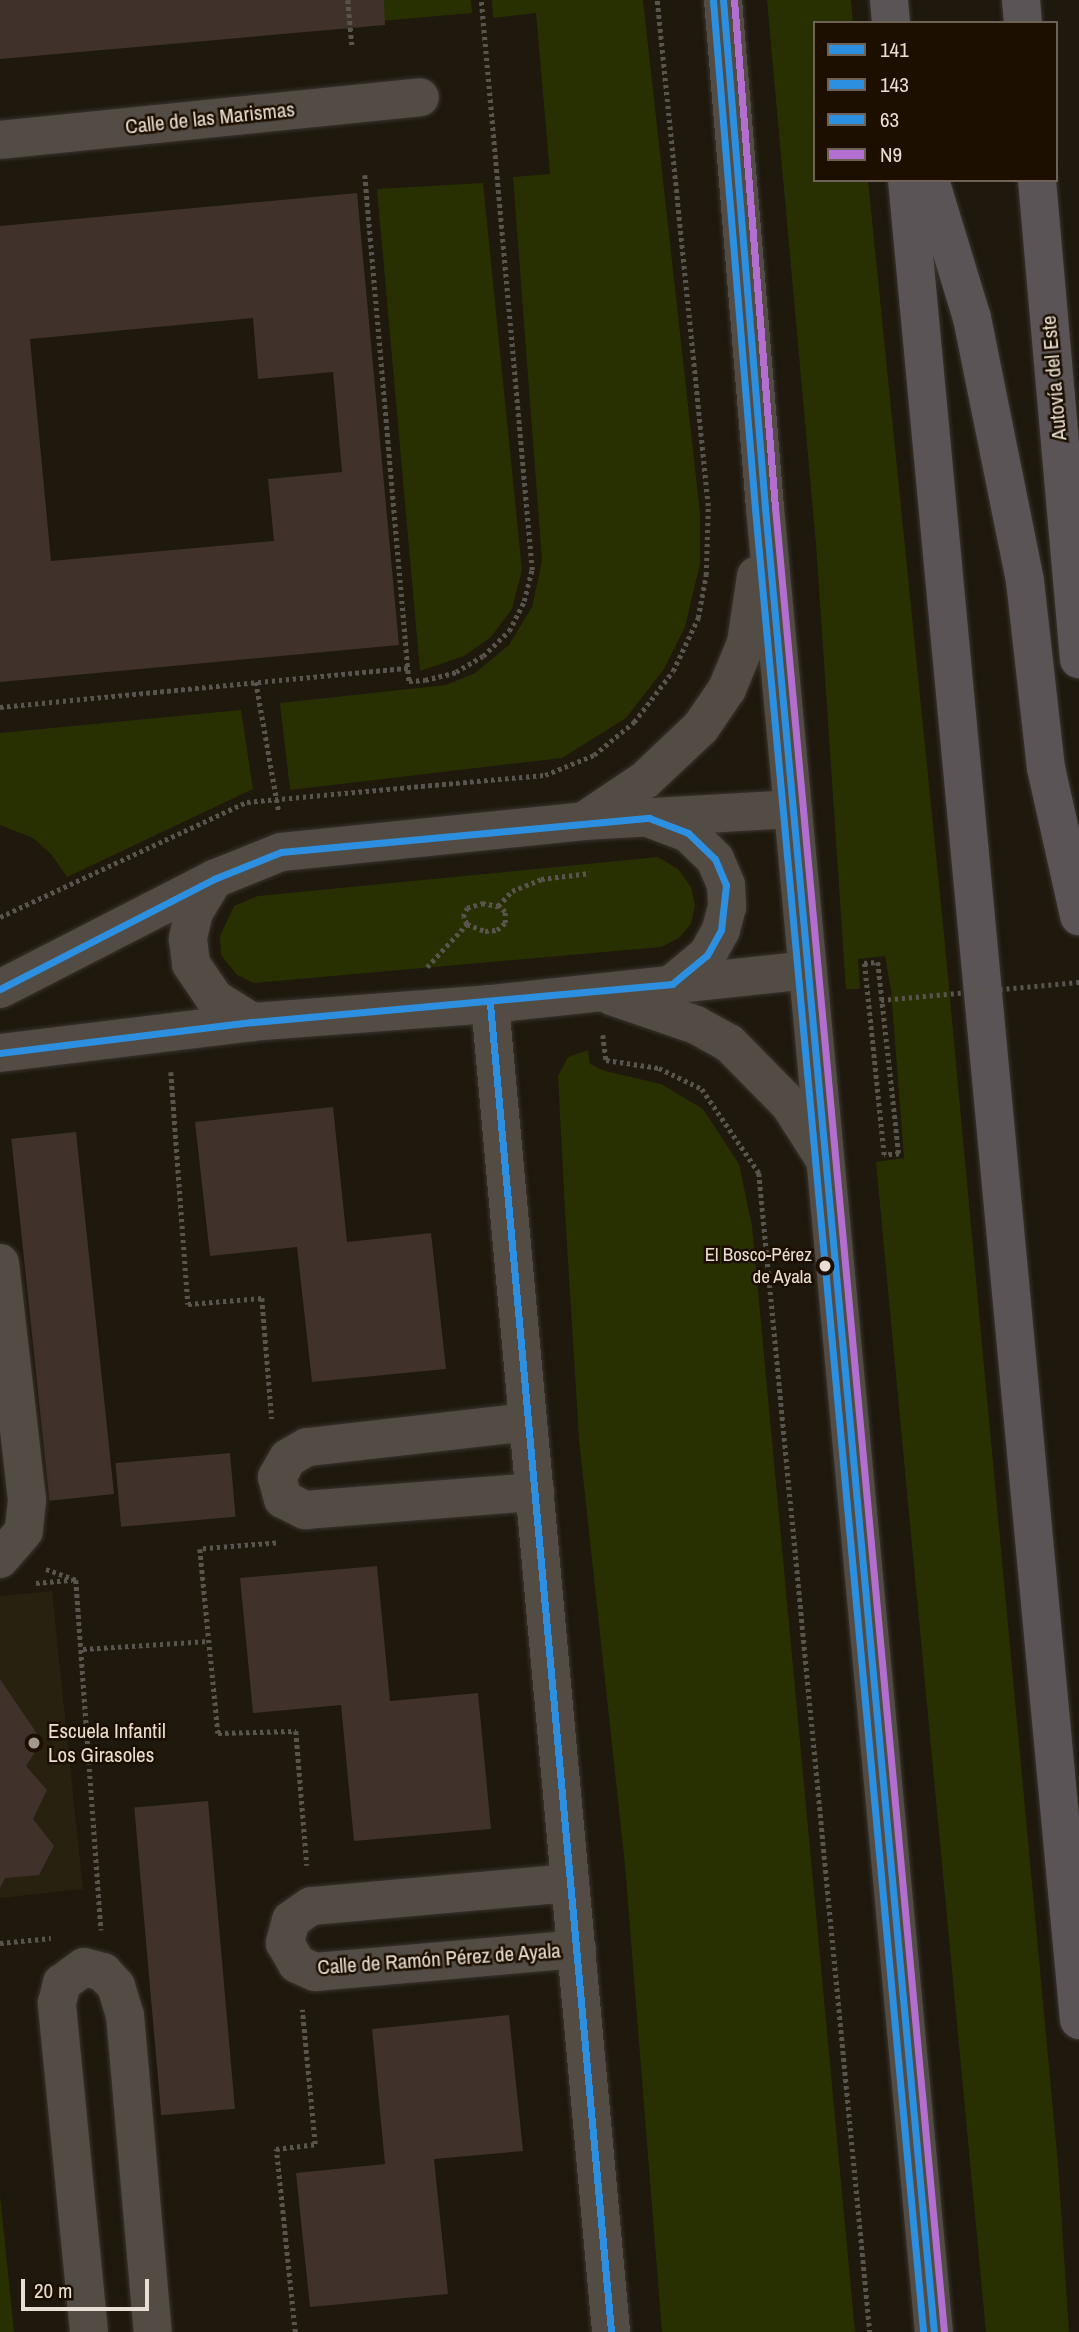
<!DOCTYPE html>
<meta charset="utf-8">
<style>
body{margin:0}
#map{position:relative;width:1079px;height:2332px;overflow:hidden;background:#1e180d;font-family:"Archivo Narrow",sans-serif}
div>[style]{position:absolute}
.education>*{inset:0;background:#282110}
.green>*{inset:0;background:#283002}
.building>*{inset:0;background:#40312a;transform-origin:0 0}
.path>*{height:4.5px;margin-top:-2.25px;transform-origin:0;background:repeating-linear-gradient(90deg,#5a544e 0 3.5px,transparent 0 7px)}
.roads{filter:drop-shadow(0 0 2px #39332d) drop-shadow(0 0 2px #39332d)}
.minor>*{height:38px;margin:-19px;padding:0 19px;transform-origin:19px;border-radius:19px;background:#524c44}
.highway>*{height:38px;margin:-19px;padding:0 19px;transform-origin:19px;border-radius:19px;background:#5a5456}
.path-bridge>*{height:4.5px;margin-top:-2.25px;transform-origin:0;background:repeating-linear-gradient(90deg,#5a544e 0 3.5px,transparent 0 7px)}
.bus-1>*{height:7px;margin:-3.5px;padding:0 3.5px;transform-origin:3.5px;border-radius:3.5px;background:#2d8fdf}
.bus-2>*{height:7px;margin:-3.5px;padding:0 3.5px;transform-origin:3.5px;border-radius:3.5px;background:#2d8fdf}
.bus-3>*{height:7px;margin:-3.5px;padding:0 3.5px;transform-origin:3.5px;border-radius:3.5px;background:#2d8fdf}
.bus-4>*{height:7px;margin:-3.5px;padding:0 3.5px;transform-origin:3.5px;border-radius:3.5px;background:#b36fd0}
.dots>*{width:19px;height:19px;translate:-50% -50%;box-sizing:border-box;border:4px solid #1d0f00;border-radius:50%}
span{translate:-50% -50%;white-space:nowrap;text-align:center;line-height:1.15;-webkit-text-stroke:5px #1d0f00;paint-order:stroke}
.bus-label{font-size:19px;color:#e8ded3}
.right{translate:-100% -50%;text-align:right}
.street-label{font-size:21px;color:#e8ded3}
.poi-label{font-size:21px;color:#e8ded3}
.left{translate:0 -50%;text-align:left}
.legend{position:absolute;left:813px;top:21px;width:245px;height:161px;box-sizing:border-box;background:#1d0f00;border:2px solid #6e6254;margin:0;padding:9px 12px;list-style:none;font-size:21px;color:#e8ded3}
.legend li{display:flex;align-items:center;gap:14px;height:35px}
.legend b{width:35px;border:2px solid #6e6254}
.scale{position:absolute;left:21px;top:2279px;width:128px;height:32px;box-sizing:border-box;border:4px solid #e8ded3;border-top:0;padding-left:9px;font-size:21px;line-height:24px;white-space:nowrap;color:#e8ded3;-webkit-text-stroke:5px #1d0f00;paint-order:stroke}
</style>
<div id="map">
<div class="education">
<div style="clip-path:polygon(52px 1591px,83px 1889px,0 1898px,0 1596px)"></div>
</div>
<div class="green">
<div style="clip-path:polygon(357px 0,471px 0,472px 13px,359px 23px)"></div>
<div style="clip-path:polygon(492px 0,643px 0,700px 513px,700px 564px,685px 627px,664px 669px,626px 718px,562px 758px,290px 790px,280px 703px,446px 685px,475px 673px,509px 645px,532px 607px,542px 561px,513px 177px,550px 174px,536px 13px,493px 18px)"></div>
<div style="clip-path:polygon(767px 0,851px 0,853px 23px,815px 23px,815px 180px,868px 180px,944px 934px,1058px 2164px,1069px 2332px,986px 2332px,876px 1162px,904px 1158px,891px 990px,885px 956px,858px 959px,860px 989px,846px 989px,816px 544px)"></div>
<div style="clip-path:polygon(483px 183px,522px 570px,512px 609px,490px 638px,464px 656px,420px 671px,377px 189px)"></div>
<div style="clip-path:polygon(241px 710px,253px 789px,67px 877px,51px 854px,33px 838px,0 825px,0 733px)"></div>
<div style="clip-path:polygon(658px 857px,678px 869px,691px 887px,695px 905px,691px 924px,679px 938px,661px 947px,254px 983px,237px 975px,221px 955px,220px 936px,234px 906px,258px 896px)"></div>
<div style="clip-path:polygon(588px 1050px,590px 1064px,605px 1071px,661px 1084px,703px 1109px,739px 1164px,752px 1226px,855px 2332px,662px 2332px,625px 1865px,579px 1439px,565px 1211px,558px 1076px,568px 1057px)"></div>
<div style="clip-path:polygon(0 2195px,14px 2332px,0 2332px)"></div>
</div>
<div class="building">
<div style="clip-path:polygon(0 0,384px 0,385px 25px,0 59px)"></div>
<div style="clip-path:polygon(evenodd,357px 193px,399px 645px,0 682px,0 226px,357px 193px,253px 318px,258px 379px,333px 372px,342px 472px,268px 479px,274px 541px,51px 561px,30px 339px,253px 318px)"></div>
<div style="clip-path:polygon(333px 1107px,347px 1242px,431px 1233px,446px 1369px,312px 1382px,297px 1247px,210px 1256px,195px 1122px)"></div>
<div style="left:76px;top:1132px;width:364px;height:65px;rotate:84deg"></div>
<div style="left:230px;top:1453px;width:64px;height:115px;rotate:85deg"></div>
<div style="clip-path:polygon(377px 1566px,390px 1701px,478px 1693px,491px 1829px,354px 1841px,341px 1705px,253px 1713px,240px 1578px)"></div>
<div style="clip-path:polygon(0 1679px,42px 1741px,26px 1766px,47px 1790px,33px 1819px,54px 1846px,39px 1875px,5px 1878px,0 1888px)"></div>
<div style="left:208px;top:1801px;width:309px;height:74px;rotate:85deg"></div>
<div style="clip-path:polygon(509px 2015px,523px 2151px,434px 2159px,448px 2294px,310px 2307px,296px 2173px,385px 2164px,372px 2029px)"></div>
</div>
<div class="path">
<div style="left:348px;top:0;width:45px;rotate:84.9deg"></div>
<div style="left:365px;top:175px;width:508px;rotate:85.03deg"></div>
<div style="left:409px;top:681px;width:16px;rotate:-4deg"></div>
<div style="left:425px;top:680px;width:32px;rotate:-14deg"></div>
<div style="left:456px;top:672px;width:31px;rotate:-31deg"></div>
<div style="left:483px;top:656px;width:36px;rotate:-44deg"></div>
<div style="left:509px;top:631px;width:34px;rotate:-63deg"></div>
<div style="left:524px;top:601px;width:32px;rotate:-76deg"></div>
<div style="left:532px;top:570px;width:572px;rotate:-95.11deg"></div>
<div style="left:256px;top:682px;width:132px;rotate:80deg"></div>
<div style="left:0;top:707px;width:410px;rotate:-5.5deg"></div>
<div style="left:0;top:917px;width:272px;rotate:-25deg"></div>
<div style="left:247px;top:802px;width:299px;rotate:-5.2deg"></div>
<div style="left:545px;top:775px;width:53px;rotate:-22.2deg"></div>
<div style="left:594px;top:755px;width:52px;rotate:-39.5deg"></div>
<div style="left:634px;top:722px;width:64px;rotate:-52.6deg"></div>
<div style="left:673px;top:671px;width:59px;rotate:-64.7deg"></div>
<div style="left:698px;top:618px;width:44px;rotate:-79.5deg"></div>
<div style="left:706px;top:575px;width:69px;rotate:-88.3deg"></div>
<div style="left:708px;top:506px;width:509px;rotate:-95.76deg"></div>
<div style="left:467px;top:924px;width:19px;rotate:21deg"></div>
<div style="left:485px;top:931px;width:12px;rotate:-5deg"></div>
<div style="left:497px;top:930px;width:11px;rotate:-41deg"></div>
<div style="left:505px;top:923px;width:11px;rotate:-90deg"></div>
<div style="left:505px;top:912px;width:9px;rotate:-139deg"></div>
<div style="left:878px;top:962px;width:193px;rotate:83.8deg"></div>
<div style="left:899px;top:1154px;width:15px;rotate:176deg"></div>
<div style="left:884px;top:1155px;width:193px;rotate:-95.9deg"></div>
<div style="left:864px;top:963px;width:14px;rotate:-4deg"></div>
<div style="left:427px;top:967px;width:59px;rotate:-47.1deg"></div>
<div style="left:467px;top:924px;width:8px;rotate:-120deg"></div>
<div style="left:463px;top:917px;width:10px;rotate:-66deg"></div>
<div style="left:467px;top:908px;width:16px;rotate:-18deg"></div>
<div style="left:482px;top:903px;width:16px;rotate:11deg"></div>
<div style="left:498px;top:906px;width:21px;rotate:-47deg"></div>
<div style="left:512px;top:891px;width:31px;rotate:-22deg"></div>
<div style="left:541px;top:879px;width:49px;rotate:-7deg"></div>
<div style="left:603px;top:1035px;width:25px;rotate:83deg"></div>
<div style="left:606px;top:1060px;width:54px;rotate:8.6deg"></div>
<div style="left:659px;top:1068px;width:48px;rotate:26deg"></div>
<div style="left:702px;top:1089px;width:102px;rotate:55.8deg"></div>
<div style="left:759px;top:1173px;width:1164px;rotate:84.53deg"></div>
<div style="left:171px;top:1072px;width:233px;rotate:85.8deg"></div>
<div style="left:188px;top:1304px;width:74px;rotate:-4.6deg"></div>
<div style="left:262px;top:1298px;width:121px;rotate:85.3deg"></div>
<div style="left:276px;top:1543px;width:76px;rotate:175.5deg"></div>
<div style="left:200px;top:1549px;width:185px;rotate:84.4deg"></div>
<div style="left:218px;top:1733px;width:78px;rotate:-1.5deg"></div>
<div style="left:296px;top:1731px;width:135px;rotate:85.3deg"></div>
<div style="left:46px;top:1569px;width:32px;rotate:20deg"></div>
<div style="left:76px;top:1580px;width:351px;rotate:85.9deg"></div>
<div style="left:36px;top:1583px;width:36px;rotate:-5deg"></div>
<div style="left:83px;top:1649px;width:126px;rotate:-3.6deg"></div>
<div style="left:0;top:1943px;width:51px;rotate:-5.6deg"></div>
<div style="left:295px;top:2332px;width:184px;rotate:-95.9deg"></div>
<div style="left:276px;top:2149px;width:39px;rotate:-7deg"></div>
<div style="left:315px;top:2144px;width:135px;rotate:-95.5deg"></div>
</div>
<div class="roads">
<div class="minor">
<div style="left:723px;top:0;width:510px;rotate:85.27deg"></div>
<div style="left:765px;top:508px;width:1832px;rotate:84.71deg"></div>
<div style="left:0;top:140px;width:422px;rotate:-5.8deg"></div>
<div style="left:651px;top:819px;width:40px;rotate:21deg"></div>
<div style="left:688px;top:833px;width:37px;rotate:44deg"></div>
<div style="left:715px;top:859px;width:28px;rotate:67deg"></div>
<div style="left:726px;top:885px;width:22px;rotate:87deg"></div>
<div style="left:727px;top:907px;width:24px;rotate:105deg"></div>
<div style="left:721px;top:930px;width:29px;rotate:119deg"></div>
<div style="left:707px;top:955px;width:45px;rotate:140.4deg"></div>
<div style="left:584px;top:821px;width:73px;rotate:-33.9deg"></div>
<div style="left:645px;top:780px;width:77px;rotate:-43.4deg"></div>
<div style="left:701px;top:727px;width:46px;rotate:-55.6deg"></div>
<div style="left:727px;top:689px;width:50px;rotate:-67.6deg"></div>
<div style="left:746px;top:643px;width:68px;rotate:-81.5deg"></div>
<div style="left:214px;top:879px;width:39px;rotate:121deg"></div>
<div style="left:194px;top:912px;width:28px;rotate:103deg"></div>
<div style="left:188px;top:939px;width:25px;rotate:83deg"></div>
<div style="left:191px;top:964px;width:42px;rotate:55.6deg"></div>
<div style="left:215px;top:999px;width:44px;rotate:31.9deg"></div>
<div style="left:0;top:989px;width:241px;rotate:-27.2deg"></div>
<div style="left:214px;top:879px;width:72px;rotate:-21.9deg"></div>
<div style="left:281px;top:852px;width:305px;rotate:-5.8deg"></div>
<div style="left:584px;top:821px;width:209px;rotate:-3.3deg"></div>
<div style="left:611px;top:996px;width:90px;rotate:18.8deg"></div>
<div style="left:696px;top:1025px;width:38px;rotate:29deg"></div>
<div style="left:729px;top:1043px;width:87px;rotate:45.5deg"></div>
<div style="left:790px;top:1105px;width:62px;rotate:57.6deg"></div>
<div style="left:490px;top:1004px;width:1334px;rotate:84.79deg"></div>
<div style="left:0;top:1053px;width:254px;rotate:-7deg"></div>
<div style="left:252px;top:1022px;width:239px;rotate:-4.3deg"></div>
<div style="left:490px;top:1004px;width:319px;rotate:-6.1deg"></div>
<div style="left:0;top:1263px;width:239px;rotate:83.5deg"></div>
<div style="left:27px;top:1500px;width:31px;rotate:96deg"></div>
<div style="left:24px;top:1531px;width:37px;rotate:131deg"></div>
<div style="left:528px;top:1422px;width:222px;rotate:173.5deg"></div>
<div style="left:307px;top:1447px;width:22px;rotate:150deg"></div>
<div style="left:288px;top:1458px;width:22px;rotate:120deg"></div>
<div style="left:277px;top:1477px;width:23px;rotate:75deg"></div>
<div style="left:283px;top:1499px;width:25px;rotate:27deg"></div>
<div style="left:305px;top:1510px;width:231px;rotate:-4.5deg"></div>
<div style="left:570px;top:1883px;width:260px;rotate:174.9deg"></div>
<div style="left:311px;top:1906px;width:24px;rotate:145deg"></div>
<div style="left:291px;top:1920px;width:24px;rotate:105deg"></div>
<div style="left:285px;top:1943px;width:24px;rotate:60deg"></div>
<div style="left:297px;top:1964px;width:20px;rotate:24deg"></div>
<div style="left:315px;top:1972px;width:263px;rotate:-5deg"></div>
<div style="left:89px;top:2332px;width:331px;rotate:-95.6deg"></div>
<div style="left:57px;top:2003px;width:21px;rotate:-76deg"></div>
<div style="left:62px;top:1983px;width:27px;rotate:-36deg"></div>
<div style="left:84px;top:1967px;width:20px;rotate:15deg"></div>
<div style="left:103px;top:1972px;width:19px;rotate:47deg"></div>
<div style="left:116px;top:1986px;width:30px;rotate:73deg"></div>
<div style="left:125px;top:2015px;width:318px;rotate:85deg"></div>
</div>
<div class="highway">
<div style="left:889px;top:0;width:23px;rotate:85deg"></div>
<div style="left:1021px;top:0;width:23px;rotate:85deg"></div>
<div style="left:907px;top:180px;width:1848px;rotate:84.66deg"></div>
<div style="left:930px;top:180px;width:144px;rotate:73.1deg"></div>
<div style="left:972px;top:318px;width:268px;rotate:78.6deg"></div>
<div style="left:1025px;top:581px;width:188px;rotate:83.6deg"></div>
<div style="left:1046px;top:768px;width:152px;rotate:77.4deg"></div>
<div style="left:1037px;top:180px;width:481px;rotate:85deg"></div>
</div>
</div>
<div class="path-bridge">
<div style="left:881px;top:1000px;width:199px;rotate:-5.2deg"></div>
</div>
<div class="bus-1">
<div style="left:0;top:989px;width:241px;rotate:-27.2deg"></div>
<div style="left:214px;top:879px;width:72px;rotate:-21.9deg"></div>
<div style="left:281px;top:852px;width:370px;rotate:-5.3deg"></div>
<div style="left:649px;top:818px;width:42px;rotate:21deg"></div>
<div style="left:688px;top:833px;width:37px;rotate:44deg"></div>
<div style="left:715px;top:859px;width:28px;rotate:67deg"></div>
<div style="left:726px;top:885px;width:45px;rotate:96.3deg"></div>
<div style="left:721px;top:930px;width:29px;rotate:119deg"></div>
<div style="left:707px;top:955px;width:45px;rotate:140.4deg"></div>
<div style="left:672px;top:984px;width:422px;rotate:174.8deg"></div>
<div style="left:252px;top:1022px;width:254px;rotate:173deg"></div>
<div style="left:490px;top:1004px;width:1334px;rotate:84.79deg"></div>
</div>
<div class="bus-2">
<div style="left:723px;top:0;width:510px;rotate:85.27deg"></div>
<div style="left:765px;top:508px;width:1832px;rotate:84.71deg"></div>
</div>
<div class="bus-3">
<div style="left:713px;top:1px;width:510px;rotate:85.27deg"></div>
<div style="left:755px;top:509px;width:1831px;rotate:84.73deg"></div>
</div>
<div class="bus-4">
<div style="left:734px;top:0;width:509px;rotate:85.38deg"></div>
<div style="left:775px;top:507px;width:1832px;rotate:84.71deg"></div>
</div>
<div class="dots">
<div style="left:825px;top:1266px;background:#e8ded3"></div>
<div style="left:34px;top:1743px;background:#a1998e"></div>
</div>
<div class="bus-label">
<span class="right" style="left:812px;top:1266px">El Bosco-Pérez<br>de Ayala</span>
</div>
<div class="street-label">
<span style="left:210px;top:118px;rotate:-6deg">Calle de las Marismas</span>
<span style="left:1054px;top:378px;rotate:-95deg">Autovía del Este</span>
<span style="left:439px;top:1959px;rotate:-4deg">Calle de Ramón Pérez de Ayala</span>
</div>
<div class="poi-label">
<span class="left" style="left:48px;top:1743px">Escuela Infantil<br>Los Girasoles</span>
</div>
<ul class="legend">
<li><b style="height:9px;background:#2d8fdf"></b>141</li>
<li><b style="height:9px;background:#2d8fdf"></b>143</li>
<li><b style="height:9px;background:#2d8fdf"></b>63</li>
<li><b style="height:9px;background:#b36fd0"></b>N9</li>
</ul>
<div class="scale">20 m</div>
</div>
